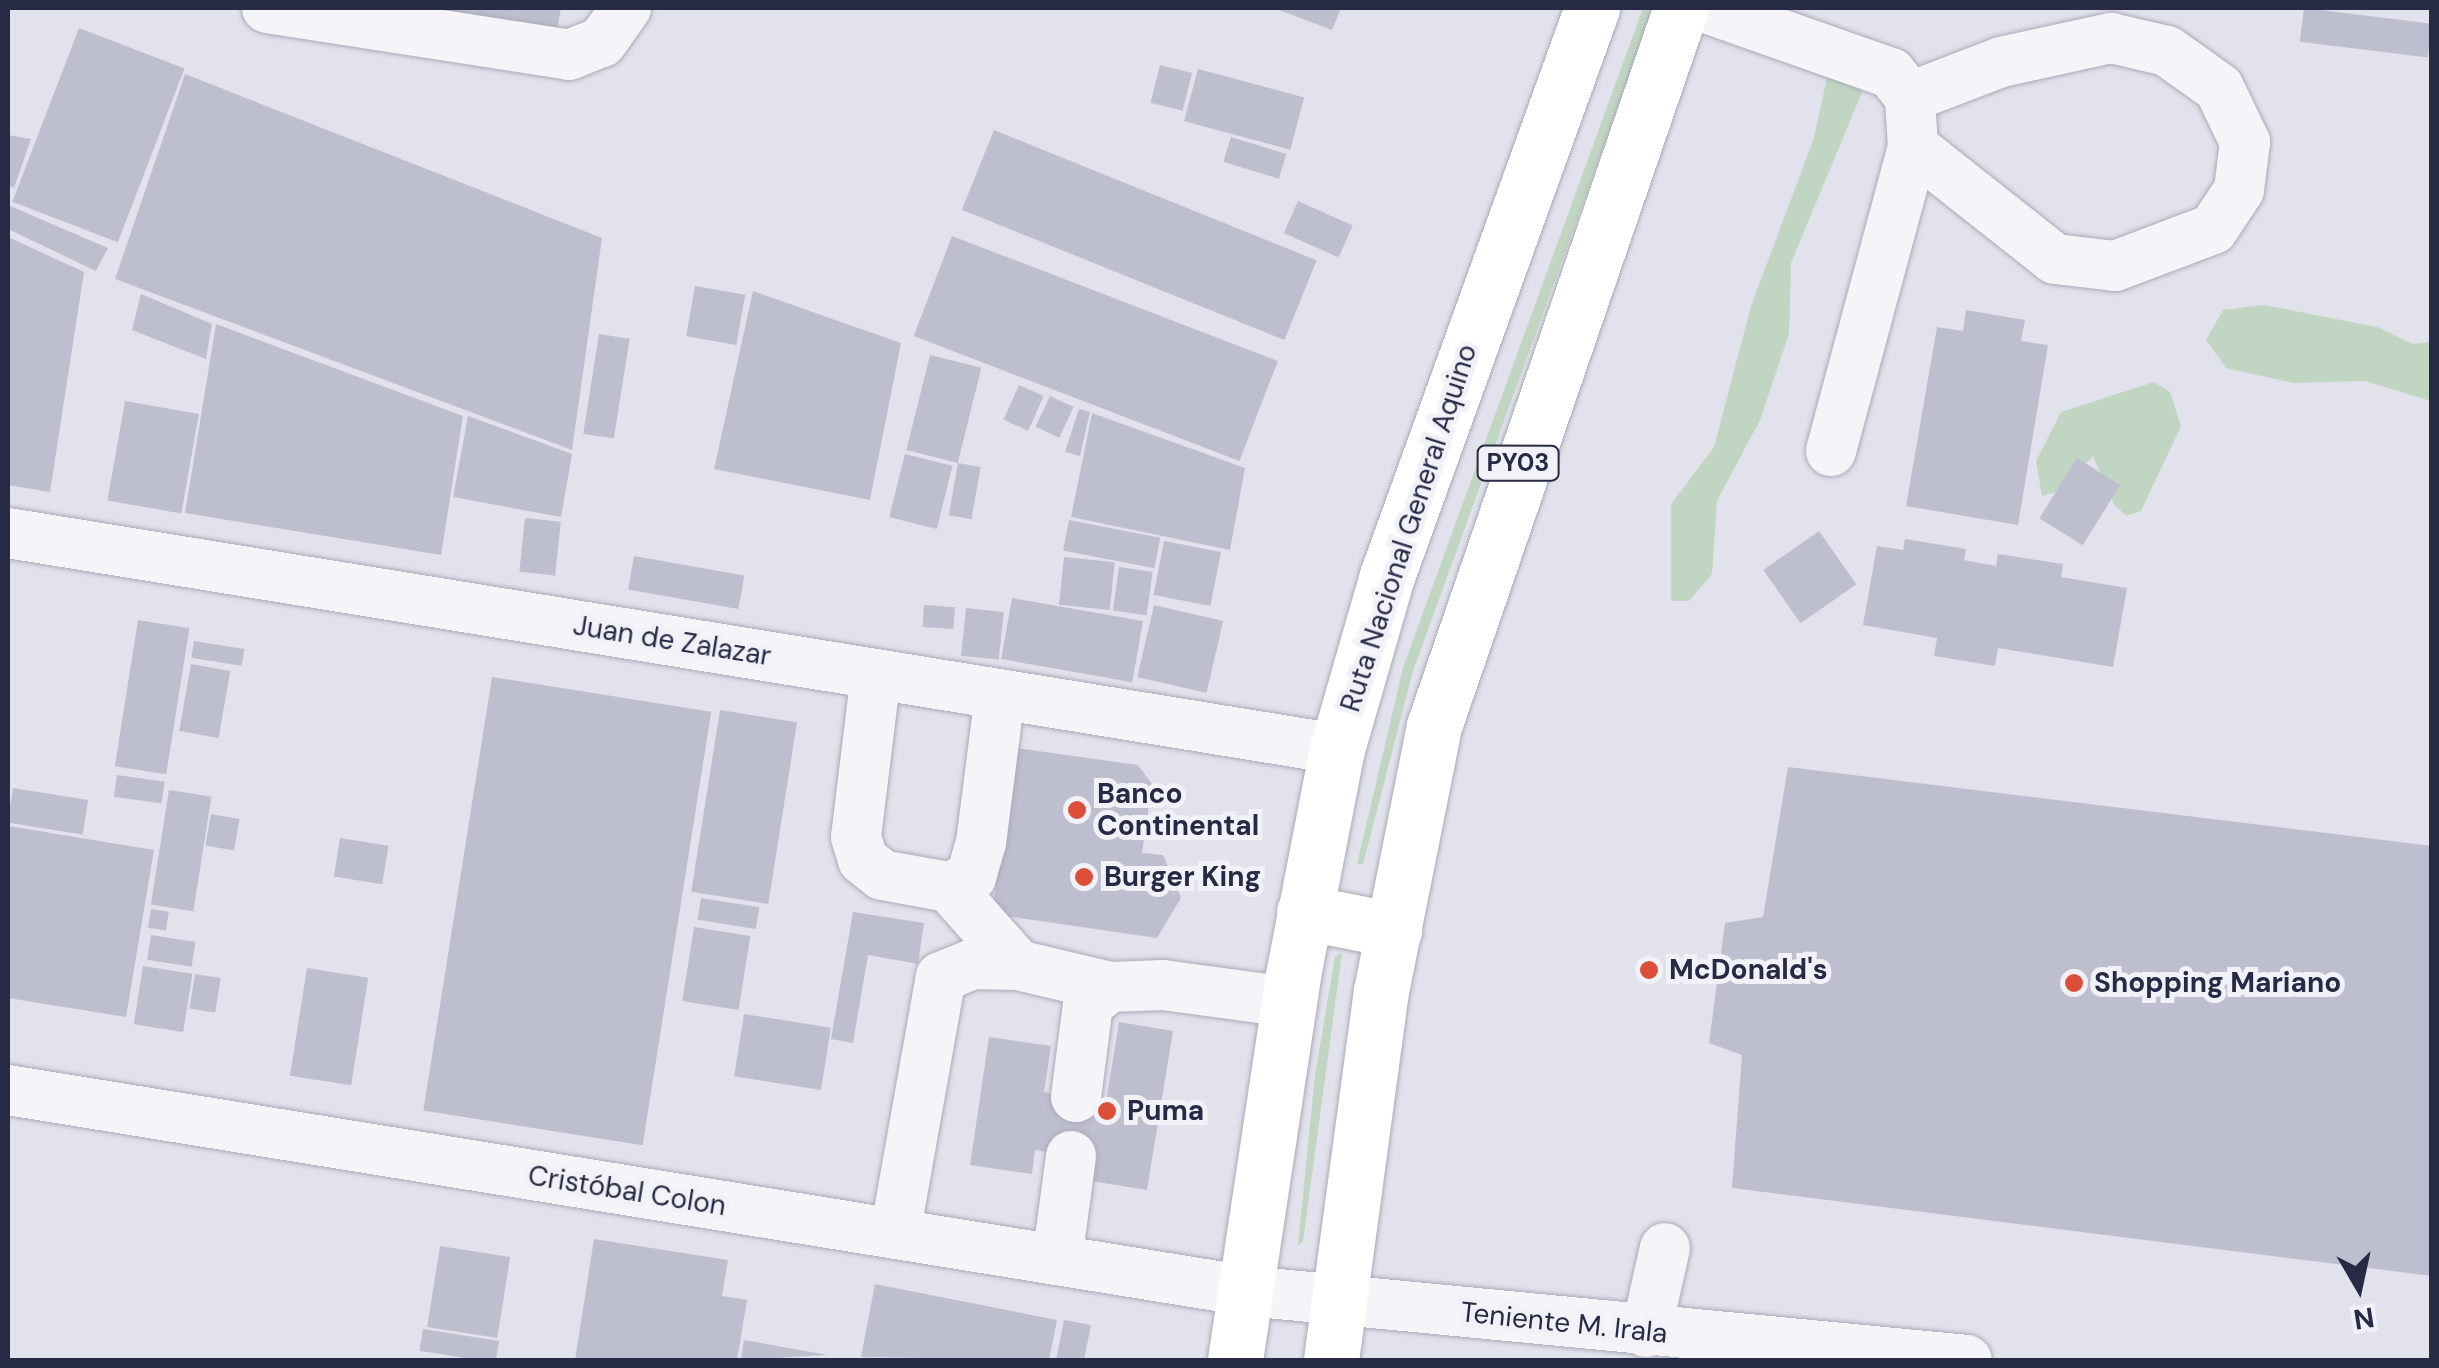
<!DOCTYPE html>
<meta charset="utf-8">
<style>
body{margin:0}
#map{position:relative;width:2439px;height:1368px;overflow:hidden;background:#e1e2eb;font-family:"DM Sans",sans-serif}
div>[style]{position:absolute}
.green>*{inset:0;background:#c1d6c2}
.building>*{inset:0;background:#bdbfce;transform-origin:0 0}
.roads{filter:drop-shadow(0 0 2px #a9abb9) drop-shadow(0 0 2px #a9abb9)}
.minor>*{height:50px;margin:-25px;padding:0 25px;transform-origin:25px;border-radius:25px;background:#f4f4f9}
.highway>*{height:55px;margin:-27.5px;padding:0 27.5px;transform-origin:27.5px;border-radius:27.5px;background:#fff}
.dots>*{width:28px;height:28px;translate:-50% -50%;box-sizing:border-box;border:5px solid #f1f2f8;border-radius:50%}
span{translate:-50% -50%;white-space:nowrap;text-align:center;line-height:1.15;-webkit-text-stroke:10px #f1f2f8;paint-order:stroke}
.shield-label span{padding:2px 8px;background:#f1f2f8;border:2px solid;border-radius:8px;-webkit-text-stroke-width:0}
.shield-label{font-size:25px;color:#272a44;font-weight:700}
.street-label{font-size:28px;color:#272a44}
.poi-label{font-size:28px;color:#272a44;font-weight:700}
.left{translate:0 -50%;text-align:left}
.frame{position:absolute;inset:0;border:10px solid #272a44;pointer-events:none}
.north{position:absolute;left:2309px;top:1238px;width:100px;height:100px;-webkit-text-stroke:8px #f1f2f8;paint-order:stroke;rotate:171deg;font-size:28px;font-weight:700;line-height:40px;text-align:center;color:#272a44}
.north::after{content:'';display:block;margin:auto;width:35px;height:45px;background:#272a44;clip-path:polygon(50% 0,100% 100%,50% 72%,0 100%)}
</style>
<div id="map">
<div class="green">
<div style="clip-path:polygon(1643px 8px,1654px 8px,1413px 671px,1363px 864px,1357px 864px,1403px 668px)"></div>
<div style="clip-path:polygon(1875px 61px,1791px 263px,1789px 334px,1760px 420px,1717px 501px,1712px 574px,1689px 601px,1671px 601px,1671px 504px,1714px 447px,1751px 306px,1814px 138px,1829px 68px)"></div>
<div style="clip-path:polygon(2264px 305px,2377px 327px,2413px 344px,2431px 342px,2431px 401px,2365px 381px,2294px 383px,2226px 368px,2206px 340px,2223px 310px)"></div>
<div style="clip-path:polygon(2154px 382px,2170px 392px,2181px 426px,2141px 511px,2126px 516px,2114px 504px,2093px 456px,2060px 491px,2042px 496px,2036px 461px,2061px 412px)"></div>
<div style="clip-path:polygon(1342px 953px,1303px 1241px,1298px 1245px,1315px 1075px,1335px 957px)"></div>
</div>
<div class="building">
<div style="clip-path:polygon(404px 8px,561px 8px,556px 36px)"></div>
<div style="clip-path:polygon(1274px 8px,1341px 8px,1332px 30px)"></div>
<div style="left:2304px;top:8px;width:129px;height:34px;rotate:7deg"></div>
<div style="left:79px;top:28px;width:113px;height:186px;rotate:21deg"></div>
<div style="left:1160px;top:65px;width:33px;height:39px;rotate:14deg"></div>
<div style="left:1198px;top:69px;width:110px;height:54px;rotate:15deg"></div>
<div style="clip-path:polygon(185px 74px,602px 238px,572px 450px,115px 279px)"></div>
<div style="left:994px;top:130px;width:348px;height:86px;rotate:22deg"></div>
<div style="clip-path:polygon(8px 135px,31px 139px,14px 188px,8px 185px)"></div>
<div style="left:1231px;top:137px;width:58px;height:26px;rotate:17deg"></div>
<div style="left:1298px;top:201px;width:60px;height:35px;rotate:24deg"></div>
<div style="clip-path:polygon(10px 206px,108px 248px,96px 271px,8px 229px)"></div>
<div style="left:952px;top:236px;width:349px;height:107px;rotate:21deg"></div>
<div style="clip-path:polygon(8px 237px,84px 272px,50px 492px,8px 485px)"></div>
<div style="left:695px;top:286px;width:51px;height:51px;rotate:10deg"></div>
<div style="clip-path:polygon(753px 291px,901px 343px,870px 500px,714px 469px)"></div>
<div style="clip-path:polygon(141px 294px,212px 324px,206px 359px,132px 330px)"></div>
<div style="clip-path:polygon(1966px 310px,2025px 320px,2021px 341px,2048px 345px,2018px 525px,1906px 506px,1937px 327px,1963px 331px)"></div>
<div style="clip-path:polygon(216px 324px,463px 416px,441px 555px,185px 513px)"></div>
<div style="left:599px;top:334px;width:31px;height:101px;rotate:9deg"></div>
<div style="left:930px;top:355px;width:53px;height:98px;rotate:14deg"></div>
<div style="left:1019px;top:385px;width:27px;height:38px;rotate:24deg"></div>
<div style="left:1050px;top:396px;width:26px;height:34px;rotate:25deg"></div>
<div style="left:125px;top:401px;width:75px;height:101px;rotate:10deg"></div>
<div style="clip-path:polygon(1079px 409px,1090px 412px,1080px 456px,1065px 452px)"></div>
<div style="clip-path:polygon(1092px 413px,1245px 468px,1230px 550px,1071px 517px)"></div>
<div style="clip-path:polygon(468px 416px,572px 454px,561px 517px,453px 497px)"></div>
<div style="left:905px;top:454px;width:49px;height:65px;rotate:14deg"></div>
<div style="left:2077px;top:458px;width:51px;height:71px;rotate:32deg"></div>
<div style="left:958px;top:463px;width:23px;height:53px;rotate:10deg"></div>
<div style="left:525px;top:518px;width:36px;height:54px;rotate:6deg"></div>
<div style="left:1069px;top:520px;width:93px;height:31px;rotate:11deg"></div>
<div style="left:1819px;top:531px;width:65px;height:68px;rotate:55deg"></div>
<div style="clip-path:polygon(1905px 539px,1966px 549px,1964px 560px,1996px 566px,1998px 554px,2063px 564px,2061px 577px,2127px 588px,2113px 667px,1998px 648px,1995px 666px,1934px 656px,1937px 638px,1863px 625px,1877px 546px,1903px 550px)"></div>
<div style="left:1164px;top:541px;width:58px;height:55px;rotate:11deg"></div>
<div style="left:634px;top:556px;width:112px;height:34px;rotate:10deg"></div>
<div style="left:1064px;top:557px;width:51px;height:48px;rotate:6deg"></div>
<div style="left:1119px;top:567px;width:34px;height:44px;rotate:8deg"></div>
<div style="left:1012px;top:598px;width:133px;height:62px;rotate:10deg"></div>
<div style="left:924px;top:605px;width:31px;height:22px;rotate:4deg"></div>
<div style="left:1154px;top:605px;width:71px;height:74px;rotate:13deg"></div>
<div style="left:966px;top:608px;width:38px;height:48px;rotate:6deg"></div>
<div style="left:138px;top:620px;width:52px;height:148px;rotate:9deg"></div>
<div style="left:194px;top:641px;width:51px;height:17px;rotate:9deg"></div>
<div style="left:191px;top:664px;width:40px;height:68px;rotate:10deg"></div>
<div style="left:492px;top:677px;width:222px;height:439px;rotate:9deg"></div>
<div style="left:720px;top:710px;width:78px;height:184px;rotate:9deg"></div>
<div style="clip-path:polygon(1016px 748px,1138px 765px,1152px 784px,1142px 853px,1163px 855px,1181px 898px,1157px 938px,992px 914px)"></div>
<div style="clip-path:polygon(1788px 767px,2432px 846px,2432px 1276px,1732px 1188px,1742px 1055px,1709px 1043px,1725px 923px,1763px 917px)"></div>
<div style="left:117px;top:775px;width:48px;height:22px;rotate:8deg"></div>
<div style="left:13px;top:788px;width:76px;height:35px;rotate:9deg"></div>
<div style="left:169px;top:790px;width:43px;height:116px;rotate:9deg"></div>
<div style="left:211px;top:814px;width:29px;height:32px;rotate:10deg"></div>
<div style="clip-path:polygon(8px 826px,154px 850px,126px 1017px,8px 998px)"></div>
<div style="left:340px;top:838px;width:49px;height:39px;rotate:9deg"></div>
<div style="left:701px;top:898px;width:59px;height:22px;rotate:9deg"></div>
<div style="left:151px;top:909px;width:18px;height:19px;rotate:9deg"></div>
<div style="clip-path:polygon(853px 912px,924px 923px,918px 964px,868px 955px,853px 1043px,831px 1039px)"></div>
<div style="left:694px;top:927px;width:57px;height:75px;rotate:9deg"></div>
<div style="left:151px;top:935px;width:45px;height:25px;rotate:9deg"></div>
<div style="left:143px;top:966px;width:50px;height:59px;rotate:9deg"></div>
<div style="left:307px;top:968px;width:62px;height:109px;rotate:9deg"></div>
<div style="left:195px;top:974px;width:26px;height:35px;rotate:9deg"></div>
<div style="left:744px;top:1014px;width:88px;height:63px;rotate:9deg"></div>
<div style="clip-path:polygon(1119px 1022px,1173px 1031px,1147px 1190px,1091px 1181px,1094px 1159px,1035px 1150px,1032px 1174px,970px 1165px,989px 1037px,1051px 1046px,1044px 1092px,1106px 1102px)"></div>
<div style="clip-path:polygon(594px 1239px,728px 1260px,722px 1296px,747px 1300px,737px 1360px,575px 1360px)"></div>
<div style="left:440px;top:1246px;width:71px;height:82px;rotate:9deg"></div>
<div style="clip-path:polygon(875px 1284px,1057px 1320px,1049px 1360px,861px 1357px)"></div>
<div style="clip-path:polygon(1064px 1320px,1091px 1325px,1084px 1360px,1056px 1360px)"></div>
<div style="left:423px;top:1329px;width:77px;height:22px;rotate:9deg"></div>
<div style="clip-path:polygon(744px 1340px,828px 1355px,741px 1360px)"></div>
</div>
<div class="roads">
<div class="minor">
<div style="left:267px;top:8px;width:306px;rotate:8.8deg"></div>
<div style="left:569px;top:55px;width:35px;rotate:-22deg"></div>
<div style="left:602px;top:42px;width:42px;rotate:-54.8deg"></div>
<div style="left:1706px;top:8px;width:196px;rotate:19.4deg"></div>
<div style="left:1891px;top:73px;width:31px;rotate:52deg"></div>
<div style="left:1910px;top:97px;width:50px;rotate:86.6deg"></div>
<div style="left:1913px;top:147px;width:315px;rotate:105.1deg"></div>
<div style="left:1910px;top:97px;width:97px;rotate:-21deg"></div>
<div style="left:2001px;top:62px;width:113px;rotate:-12.3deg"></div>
<div style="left:2111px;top:38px;width:57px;rotate:13.1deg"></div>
<div style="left:2167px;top:51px;width:64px;rotate:35.4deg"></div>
<div style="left:2219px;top:88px;width:60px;rotate:64.3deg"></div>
<div style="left:2245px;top:142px;width:48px;rotate:97.1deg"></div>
<div style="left:2239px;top:190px;width:47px;rotate:123.7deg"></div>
<div style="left:2213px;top:229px;width:105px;rotate:159.3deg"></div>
<div style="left:2115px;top:266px;width:60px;rotate:-173.3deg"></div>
<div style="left:2055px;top:259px;width:181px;rotate:-141.7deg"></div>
<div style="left:8px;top:533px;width:1346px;rotate:9.23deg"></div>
<div style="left:876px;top:674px;width:164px;rotate:97deg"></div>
<div style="left:856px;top:837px;width:24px;rotate:73deg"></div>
<div style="left:863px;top:860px;width:24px;rotate:38deg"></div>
<div style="left:882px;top:875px;width:68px;rotate:10.2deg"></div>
<div style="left:949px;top:887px;width:24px;rotate:-24deg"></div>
<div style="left:971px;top:877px;width:35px;rotate:-74deg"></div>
<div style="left:981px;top:843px;width:150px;rotate:-82.7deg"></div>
<div style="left:949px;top:887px;width:104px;rotate:48.5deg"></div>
<div style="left:8px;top:1090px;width:1255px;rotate:9.21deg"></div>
<div style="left:1247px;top:1291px;width:723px;rotate:5.47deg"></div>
<div style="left:1076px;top:1097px;width:94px;rotate:-82.6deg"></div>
<div style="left:1088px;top:1004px;width:28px;rotate:-38deg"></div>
<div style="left:1110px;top:987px;width:53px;rotate:-2.2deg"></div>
<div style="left:1163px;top:985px;width:127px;rotate:7.7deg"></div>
<div style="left:895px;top:1234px;width:261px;rotate:-79.9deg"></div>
<div style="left:941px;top:977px;width:35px;rotate:-22deg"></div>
<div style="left:973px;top:964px;width:45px;rotate:1.3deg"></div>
<div style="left:1018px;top:965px;width:95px;rotate:13.4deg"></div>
<div style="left:1057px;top:1260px;width:105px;rotate:-82.3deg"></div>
<div style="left:1646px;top:1332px;width:86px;rotate:-77.3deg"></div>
</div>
<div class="highway">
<div style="left:1304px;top:912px;width:92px;rotate:11.3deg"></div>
<div style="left:1235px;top:1360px;width:389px;rotate:-81.4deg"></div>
<div style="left:1293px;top:975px;width:230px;rotate:-79deg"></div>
<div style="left:1337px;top:749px;width:180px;rotate:-73.9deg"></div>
<div style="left:1387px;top:576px;width:604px;rotate:-70.15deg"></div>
<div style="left:1331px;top:1360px;width:372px;rotate:-82.3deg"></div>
<div style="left:1381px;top:991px;width:270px;rotate:-78.7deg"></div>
<div style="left:1434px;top:726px;width:759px;rotate:-71.02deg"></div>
</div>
</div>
<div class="dots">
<div style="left:1077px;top:810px;background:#db4f3a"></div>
<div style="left:1084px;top:877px;background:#db4f3a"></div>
<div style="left:1649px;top:970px;background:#db4f3a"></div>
<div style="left:2074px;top:983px;background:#db4f3a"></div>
<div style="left:1107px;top:1111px;background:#db4f3a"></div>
</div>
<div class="shield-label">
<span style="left:1518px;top:463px">PY03</span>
</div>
<div class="street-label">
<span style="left:1409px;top:528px;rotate:-72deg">Ruta Nacional General Aquino</span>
<span style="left:672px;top:641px;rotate:9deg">Juan de Zalazar</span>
<span style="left:627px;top:1191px;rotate:9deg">Cristóbal Colon</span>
<span style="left:1564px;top:1323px;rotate:6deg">Teniente M. Irala</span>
</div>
<div class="poi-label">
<span class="left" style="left:1097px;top:810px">Banco<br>Continental</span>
<span class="left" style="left:1104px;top:877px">Burger King</span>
<span class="left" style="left:1669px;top:970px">McDonald's</span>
<span class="left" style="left:2094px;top:983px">Shopping Mariano</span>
<span class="left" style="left:1127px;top:1111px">Puma</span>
</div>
<div class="frame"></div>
<div class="north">N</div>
</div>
